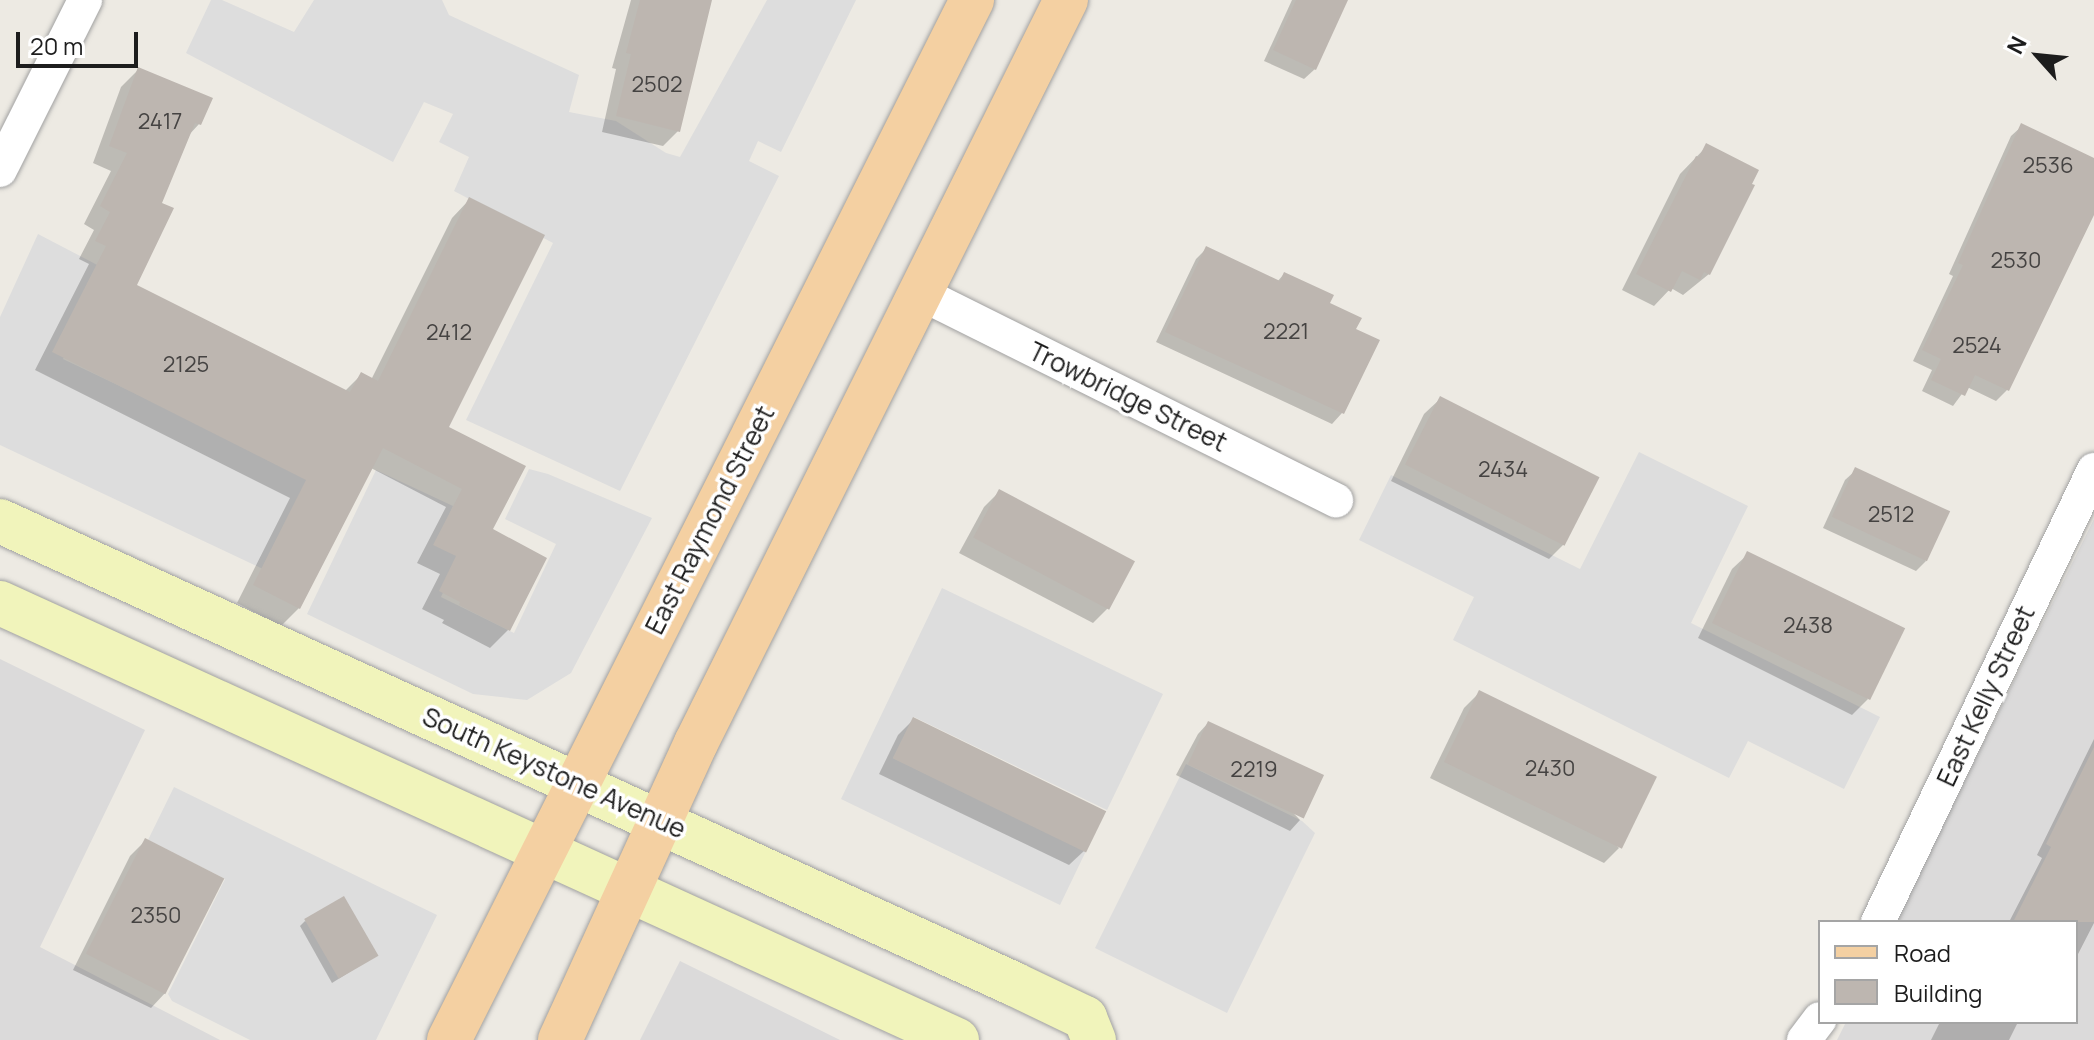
<!DOCTYPE html>
<style>
body{margin:0}
#map{position:relative;width:2094px;height:1040px;overflow:hidden;background:#edeae3;font-family:Manrope,sans-serif}
div>[style]{position:absolute}
.residential>*{inset:0;background:#dbdada}
.parking>*{inset:0;background:#ddd}
.shadow>*{inset:0;background:#0003}
.building>*{inset:0;background:#bdb6b0;transform-origin:0 0}
.roads{filter:drop-shadow(0 0 2px #a1a1a1) drop-shadow(0 0 2px #a1a1a1)}
.street>*{height:34px;margin:-17px;padding:0 17px;transform-origin:17px;border-radius:17px;background:#fff}
.secondary>*{height:44px;margin:-22px;padding:0 22px;transform-origin:22px;border-radius:22px;background:#f1f4bb}
.primary>*{height:44px;margin:-22px;padding:0 22px;transform-origin:22px;border-radius:22px;background:#f4d0a2}
span{translate:-50% -50%;white-space:nowrap;text-align:center;line-height:1.15;-webkit-text-stroke:7px #fff;paint-order:stroke}
.number-label{font-size:22px;color:#454342}
.number-label span{-webkit-text-stroke-width:0}
.street-label{font-size:26px;color:#1d1d1d}
.legend{position:absolute;left:1818px;top:920px;width:260px;height:104px;box-sizing:border-box;background:#fff;border:2px solid #a5a5a5;margin:0;padding:10px 14px;list-style:none;font-size:24px;color:#1d1d1d}
.legend li{display:flex;align-items:center;gap:16px;height:40px}
.legend b{width:40px;border:2px solid #a5a5a5}
.north{position:absolute;left:1998px;top:16px;width:80px;height:80px;-webkit-text-stroke:6px #fff;paint-order:stroke;rotate:297deg;font-size:22px;font-weight:700;line-height:32px;text-align:center;color:#1d1d1d}
.north::after{content:'';display:block;margin:auto;width:28px;height:36px;background:#1d1d1d;clip-path:polygon(50% 0,100% 100%,50% 72%,0 100%)}
.scale{position:absolute;left:16px;top:32px;width:122px;height:36px;box-sizing:border-box;border:4px solid #1d1d1d;border-top:0;padding-left:10px;font-size:24px;line-height:28px;white-space:nowrap;color:#1d1d1d;-webkit-text-stroke:6px #fff;paint-order:stroke}
</style>
<div id="map">
<div class="residential">
<div style="clip-path:polygon(2094px 519px,2094px 1040px,1837px 1040px,1846px 1022px,2076px 1022px,2076px 922px,1895px 922px)"></div>
<div style="clip-path:polygon(0 659px,145px 730px,40px 947px,220px 1040px,0 1040px)"></div>
<div style="clip-path:polygon(680px 961px,840px 1040px,640px 1040px)"></div>
</div>
<div class="parking">
<div style="clip-path:polygon(211px 0,222px 0,294px 32px,314px 0,442px 0,449px 15px,579px 75px,569px 112px,616px 121px,666px 153px,680px 157px,767px 0,856px 0,781px 152px,758px 141px,749px 161px,779px 176px,620px 491px,466px 420px,553px 243px,454px 191px,469px 157px,439px 142px,453px 114px,424px 102px,393px 162px,186px 53px)"></div>
<div style="clip-path:polygon(38px 234px,105px 269px,63px 359px,290px 467px,320px 456px,265px 570px,0 445px,0 317px)"></div>
<div style="clip-path:polygon(1639px 452px,1748px 506px,1691px 623px,1880px 717px,1844px 789px,1748px 741px,1729px 778px,1453px 640px,1474px 597px,1359px 540px,1391px 475px,1580px 569px)"></div>
<div style="clip-path:polygon(529px 469px,548px 474px,652px 518px,571px 673px,527px 700px,473px 694px,307px 614px,376px 470px,453px 506px,436px 543px,460px 555px,441px 597px,514px 633px,556px 544px,505px 519px)"></div>
<div style="clip-path:polygon(942px 588px,1163px 694px,1107px 810px,914px 717px,893px 758px,1086px 851px,1060px 905px,841px 799px)"></div>
<div style="clip-path:polygon(1186px 764px,1302px 821px,1315px 833px,1227px 1013px,1095px 948px)"></div>
<div style="clip-path:polygon(174px 787px,437px 915px,376px 1040px,250px 1040px,172px 1001px,168px 994px,225px 879px,148px 840px)"></div>
</div>
<div class="shadow">
<div style="clip-path:polygon(631px 0,702px 0,678px 131px,663px 146px,602px 132px,616px 69px,612px 68px)"></div>
<div style="clip-path:polygon(1292px 0,1346px 0,1315px 69px,1304px 79px,1264px 61px)"></div>
<div style="clip-path:polygon(138px 70px,199px 124px,188px 136px,159px 204px,134px 286px,344px 392px,361px 375px,371px 380px,452px 218px,469px 200px,447px 428px,490px 530px,544px 559px,508px 630px,490px 648px,442px 623px,444px 620px,422px 609px,440px 574px,417px 563px,446px 507px,371px 468px,299px 608px,281px 626px,237px 603px,290px 498px,35px 370px,89px 264px,79px 259px,94px 230px,84px 224px,111px 171px,93px 163px,121px 87px)"></div>
<div style="clip-path:polygon(2022px 126px,2094px 161px,2094px 212px,2007px 390px,1996px 401px,1967px 387px,1953px 406px,1922px 391px,1932px 370px,1913px 361px,1953px 276px,1949px 274px,2011px 136px)"></div>
<div style="clip-path:polygon(1707px 146px,1709px 274px,1683px 295px,1671px 288px,1654px 306px,1622px 290px,1680px 174px)"></div>
<div style="clip-path:polygon(1207px 248px,1277px 282px,1284px 274px,1328px 304px,1353px 329px,1377px 341px,1342px 413px,1332px 424px,1156px 342px,1196px 259px)"></div>
<div style="clip-path:polygon(1440px 399px,1565px 543px,1549px 559px,1391px 481px,1424px 414px)"></div>
<div style="clip-path:polygon(1856px 470px,1926px 561px,1916px 571px,1823px 528px,1845px 480px)"></div>
<div style="clip-path:polygon(999px 492px,1108px 608px,1093px 623px,959px 553px,984px 507px)"></div>
<div style="clip-path:polygon(1748px 554px,1868px 699px,1852px 715px,1698px 638px,1732px 569px)"></div>
<div style="clip-path:polygon(1480px 692px,1619px 848px,1604px 863px,1430px 778px,1464px 708px)"></div>
<div style="clip-path:polygon(914px 719px,1085px 850px,1069px 865px,879px 774px,898px 735px)"></div>
<div style="clip-path:polygon(1208px 723px,1300px 820px,1290px 831px,1176px 775px,1198px 734px)"></div>
<div style="clip-path:polygon(2094px 739px,2094px 923px,2076px 958px,2076px 922px,2009px 922px,2042px 858px,2037px 855px)"></div>
<div style="clip-path:polygon(145px 841px,166px 992px,151px 1008px,73px 970px,130px 856px)"></div>
<div style="clip-path:polygon(305px 921px,375px 956px,332px 983px,300px 926px)"></div>
<div style="clip-path:polygon(1940px 1022px,2018px 1022px,2009px 1040px,1931px 1040px)"></div>
</div>
<div class="building">
<div style="clip-path:polygon(640px 0,712px 0,680px 132px,616px 116px,631px 54px,626px 53px)"></div>
<div style="clip-path:polygon(1296px 0,1348px 0,1316px 70px,1273px 50px)"></div>
<div style="clip-path:polygon(138px 67px,213px 98px,201px 125px,195px 123px,162px 203px,174px 208px,137px 285px,350px 392px,361px 372px,378px 381px,469px 197px,545px 235px,449px 427px,526px 466px,493px 529px,547px 558px,510px 631px,459px 605px,460px 602px,439px 591px,456px 556px,433px 545px,462px 489px,383px 448px,300px 609px,253px 585px,306px 480px,52px 352px,106px 246px,95px 241px,110px 212px,100px 206px,127px 153px,109px 146px)"></div>
<div style="clip-path:polygon(2021px 123px,2094px 158px,2094px 215px,2009px 391px,1975px 375px,1965px 396px,1931px 380px,1941px 359px,1922px 350px,1963px 265px,1958px 263px)"></div>
<div style="clip-path:polygon(1706px 143px,1759px 170px,1752px 184px,1755px 185px,1710px 275px,1704px 272px,1700px 280px,1682px 271px,1671px 292px,1636px 274px,1696px 156px,1699px 157px)"></div>
<div style="clip-path:polygon(1206px 246px,1280px 281px,1284px 272px,1334px 295px,1330px 303px,1362px 318px,1356px 329px,1380px 340px,1344px 414px,1165px 332px)"></div>
<div style="left:1440px;top:396px;width:179px;height:77px;rotate:27deg"></div>
<div style="left:1855px;top:467px;width:105px;height:55px;rotate:25deg"></div>
<div style="left:999px;top:489px;width:154px;height:55px;rotate:28deg"></div>
<div style="left:1747px;top:551px;width:176px;height:80px;rotate:26deg"></div>
<div style="left:1479px;top:690px;width:198px;height:80px;rotate:26deg"></div>
<div style="left:913px;top:717px;width:215px;height:46px;rotate:26deg"></div>
<div style="left:1208px;top:721px;width:128px;height:48px;rotate:25deg"></div>
<div style="clip-path:polygon(2094px 747px,2094px 922px,2013px 922px,2051px 847px,2046px 844px)"></div>
<div style="left:145px;top:838px;width:89px;height:130px;rotate:27deg"></div>
<div style="left:344px;top:896px;width:69px;height:46px;rotate:60deg"></div>
</div>
<div class="roads">
<div class="street">
<div style="left:0;top:170px;width:190px;rotate:-63.4deg"></div>
<div style="left:920px;top:293px;width:465px;rotate:26.5deg"></div>
<div style="left:1878px;top:922px;width:501px;rotate:-64.46deg"></div>
<div style="left:1804px;top:1040px;width:26px;rotate:-53deg"></div>
</div>
<div class="secondary">
<div style="left:0;top:521px;width:1115px;rotate:24.54deg"></div>
<div style="left:1014px;top:984px;width:79px;rotate:25.6deg"></div>
<div style="left:1085px;top:1018px;width:24px;rotate:68deg"></div>
<div style="left:0;top:603px;width:1052px;rotate:24.54deg"></div>
</div>
<div class="primary">
<div style="left:449px;top:1040px;width:1164px;rotate:-63.3deg"></div>
<div style="left:560px;top:1040px;width:327px;rotate:-65.4deg"></div>
<div style="left:696px;top:743px;width:830px;rotate:-63.53deg"></div>
</div>
</div>
<div class="number-label">
<span style="left:657px;top:85px">2502</span>
<span style="left:160px;top:122px">2417</span>
<span style="left:2048px;top:166px">2536</span>
<span style="left:2016px;top:261px">2530</span>
<span style="left:1286px;top:332px">2221</span>
<span style="left:449px;top:333px">2412</span>
<span style="left:1977px;top:346px">2524</span>
<span style="left:186px;top:365px">2125</span>
<span style="left:1503px;top:470px">2434</span>
<span style="left:1891px;top:515px">2512</span>
<span style="left:1808px;top:626px">2438</span>
<span style="left:1550px;top:769px">2430</span>
<span style="left:1254px;top:770px">2219</span>
<span style="left:156px;top:916px">2350</span>
</div>
<div class="street-label">
<span style="left:1128px;top:397px;rotate:26deg">Trowbridge Street</span>
<span style="left:710px;top:520px;rotate:-63deg">East Raymond Street</span>
<span style="left:1986px;top:696px;rotate:-65deg">East Kelly Street</span>
<span style="left:554px;top:773px;rotate:24deg">South Keystone Avenue</span>
</div>
<ul class="legend">
<li><b style="height:10px;background:#f4d0a2"></b>Road</li>
<li><b style="height:22px;background:#bdb6b0"></b>Building</li>
</ul>
<div class="north">N</div>
<div class="scale">20 m</div>
</div>
